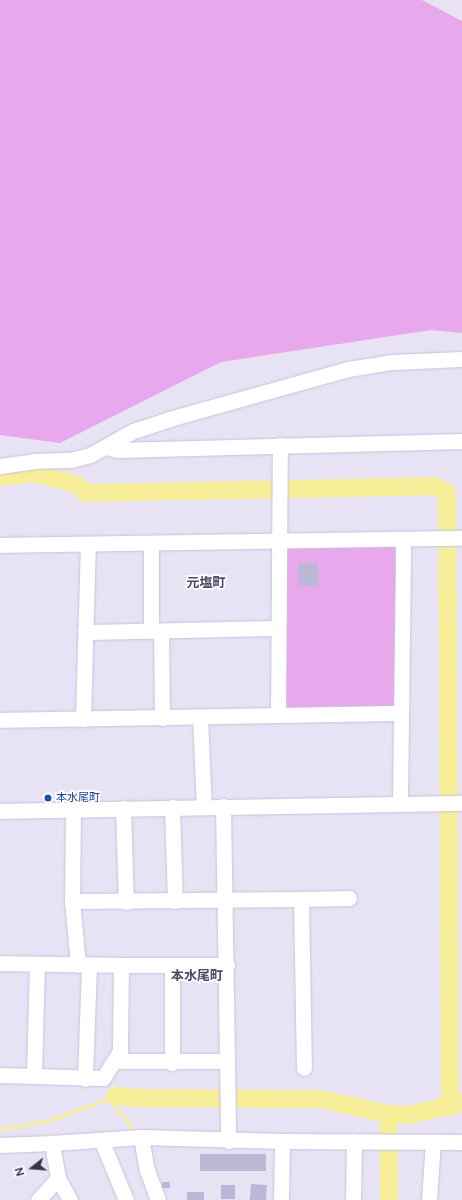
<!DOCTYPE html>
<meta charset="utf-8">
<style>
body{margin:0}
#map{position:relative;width:462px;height:1200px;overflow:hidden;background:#e7e3f4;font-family:Figtree,"Noto Sans JP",sans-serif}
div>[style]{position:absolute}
.green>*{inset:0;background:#e9a8ec}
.stream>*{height:3px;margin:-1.5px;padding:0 1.5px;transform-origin:1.5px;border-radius:1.5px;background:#f7ee99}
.river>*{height:18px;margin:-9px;padding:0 9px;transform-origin:9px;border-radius:9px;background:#f7ee99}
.building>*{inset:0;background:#bbb8d6;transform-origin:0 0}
.roads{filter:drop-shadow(0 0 1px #c7c2de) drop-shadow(0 0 1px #c7c2de)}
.minor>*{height:15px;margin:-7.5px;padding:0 7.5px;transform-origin:7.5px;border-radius:7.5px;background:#fff}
.dots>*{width:11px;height:11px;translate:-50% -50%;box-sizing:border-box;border:2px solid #fff;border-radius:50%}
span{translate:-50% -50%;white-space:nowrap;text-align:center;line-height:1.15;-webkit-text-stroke:3.5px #fff;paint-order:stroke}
.transit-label{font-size:11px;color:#164399}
.left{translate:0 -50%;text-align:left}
.quarter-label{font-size:13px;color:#4c496a;font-weight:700}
.north{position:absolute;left:12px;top:1148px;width:40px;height:40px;-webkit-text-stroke:3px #fff;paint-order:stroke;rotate:253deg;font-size:11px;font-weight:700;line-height:16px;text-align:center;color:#353346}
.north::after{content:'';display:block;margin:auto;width:14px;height:18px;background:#353346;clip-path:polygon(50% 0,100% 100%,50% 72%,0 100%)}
</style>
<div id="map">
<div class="green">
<div style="clip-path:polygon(0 0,422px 0,462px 21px,462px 333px,431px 330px,221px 362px,60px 443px,0 435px)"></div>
<div style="clip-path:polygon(395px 545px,399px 702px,394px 707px,289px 708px,284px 703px,285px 547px)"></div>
</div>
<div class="stream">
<div style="left:115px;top:1096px;width:8px;rotate:104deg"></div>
<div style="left:113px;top:1104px;width:32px;rotate:51deg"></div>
<div style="left:0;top:1129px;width:51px;rotate:-10.2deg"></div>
<div style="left:50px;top:1120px;width:69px;rotate:-20.3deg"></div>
<div style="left:140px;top:1170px;width:20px;rotate:70deg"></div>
</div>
<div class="river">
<div style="left:0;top:477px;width:34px;rotate:-7deg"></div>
<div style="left:34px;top:473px;width:46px;rotate:15.3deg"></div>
<div style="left:78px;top:485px;width:11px;rotate:45deg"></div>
<div style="left:86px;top:493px;width:349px;rotate:-1.1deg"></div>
<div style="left:435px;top:486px;width:14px;rotate:30deg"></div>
<div style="left:447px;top:493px;width:614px;rotate:89.72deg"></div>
<div style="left:115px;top:1096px;width:18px;rotate:6deg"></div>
<div style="left:133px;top:1098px;width:187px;rotate:0.3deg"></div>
<div style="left:320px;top:1099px;width:70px;rotate:12.4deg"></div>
<div style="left:388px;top:1114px;width:21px;rotate:3deg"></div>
<div style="left:409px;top:1115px;width:53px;rotate:-13deg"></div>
<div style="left:388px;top:1114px;width:86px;rotate:89.3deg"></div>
</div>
<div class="building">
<div style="left:298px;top:563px;width:20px;height:23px"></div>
<div style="left:200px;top:1154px;width:66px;height:17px"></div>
<div style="left:162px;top:1182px;width:8px;height:6px"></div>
<div style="left:251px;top:1184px;width:16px;height:16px;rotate:4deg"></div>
<div style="left:221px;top:1185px;width:14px;height:14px"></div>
<div style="left:187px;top:1192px;width:17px;height:8px"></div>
</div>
<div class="roads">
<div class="minor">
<div style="left:106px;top:447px;width:12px;rotate:14deg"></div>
<div style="left:118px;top:450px;width:344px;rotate:-1.5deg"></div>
<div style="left:0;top:466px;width:34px;rotate:-8deg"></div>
<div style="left:34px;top:461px;width:36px;rotate:-2deg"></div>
<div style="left:70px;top:460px;width:21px;rotate:-14deg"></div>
<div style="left:90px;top:455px;width:49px;rotate:-29.2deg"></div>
<div style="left:133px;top:431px;width:38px;rotate:-18deg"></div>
<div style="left:169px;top:419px;width:186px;rotate:-15.6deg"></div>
<div style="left:348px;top:369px;width:45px;rotate:-9deg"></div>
<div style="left:392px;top:362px;width:70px;rotate:-2.5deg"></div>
<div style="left:0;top:545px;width:462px;rotate:-0.9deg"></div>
<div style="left:151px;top:631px;width:87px;rotate:-90deg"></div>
<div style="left:161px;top:631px;width:87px;rotate:89.3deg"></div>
<div style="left:85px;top:632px;width:192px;rotate:-1.2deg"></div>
<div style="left:278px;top:713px;width:268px;rotate:-89.6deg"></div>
<div style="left:200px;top:717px;width:90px;rotate:87.5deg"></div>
<div style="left:83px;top:719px;width:174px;rotate:-88.4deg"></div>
<div style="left:0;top:720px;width:401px;rotate:-1deg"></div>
<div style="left:400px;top:802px;width:263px;rotate:-89.3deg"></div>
<div style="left:223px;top:806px;width:335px;rotate:89.1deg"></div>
<div style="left:172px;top:807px;width:94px;rotate:88.2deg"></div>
<div style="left:123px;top:808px;width:94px;rotate:88.2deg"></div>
<div style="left:73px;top:810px;width:91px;rotate:90.6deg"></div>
<div style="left:72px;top:901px;width:64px;rotate:84.6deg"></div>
<div style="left:0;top:811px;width:462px;rotate:-1deg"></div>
<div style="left:301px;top:899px;width:48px;rotate:-1.2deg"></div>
<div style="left:72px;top:901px;width:229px;rotate:-0.5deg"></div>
<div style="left:301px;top:899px;width:169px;rotate:89deg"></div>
<div style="left:0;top:963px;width:121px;rotate:0.9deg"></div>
<div style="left:121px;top:965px;width:86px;rotate:90.7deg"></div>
<div style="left:120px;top:1051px;width:32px;rotate:122deg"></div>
<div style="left:103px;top:1078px;width:103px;rotate:-178.3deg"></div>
<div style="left:121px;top:965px;width:106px"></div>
<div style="left:172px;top:966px;width:97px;rotate:90deg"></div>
<div style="left:116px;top:1061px;width:111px"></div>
<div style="left:34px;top:1076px;width:112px;rotate:-88.5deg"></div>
<div style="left:85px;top:1079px;width:113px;rotate:-88deg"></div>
<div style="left:141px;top:1137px;width:34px;rotate:80deg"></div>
<div style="left:147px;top:1170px;width:32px;rotate:70deg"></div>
<div style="left:102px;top:1142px;width:63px;rotate:67.5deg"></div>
<div style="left:0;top:1145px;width:52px;rotate:-2.2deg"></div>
<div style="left:38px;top:1200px;width:30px;rotate:-48deg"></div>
<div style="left:70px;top:1200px;width:25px;rotate:-119deg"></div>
<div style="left:58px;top:1178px;width:36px;rotate:-100deg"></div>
<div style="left:52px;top:1143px;width:89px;rotate:-3.9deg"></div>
<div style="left:141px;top:1137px;width:141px;rotate:1.6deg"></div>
<div style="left:282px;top:1141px;width:180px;rotate:0.3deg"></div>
<div style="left:281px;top:1200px;width:59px;rotate:-89deg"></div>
<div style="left:353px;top:1200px;width:59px;rotate:-89deg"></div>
<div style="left:429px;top:1200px;width:58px;rotate:-86.1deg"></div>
</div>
</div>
<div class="dots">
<div style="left:48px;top:798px;background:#1a4fb4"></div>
</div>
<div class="transit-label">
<span class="left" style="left:56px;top:798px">本水尾町</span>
</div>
<div class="quarter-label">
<span style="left:206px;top:583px">元塩町</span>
<span style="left:197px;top:976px">本水尾町</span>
</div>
<div class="north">N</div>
</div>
